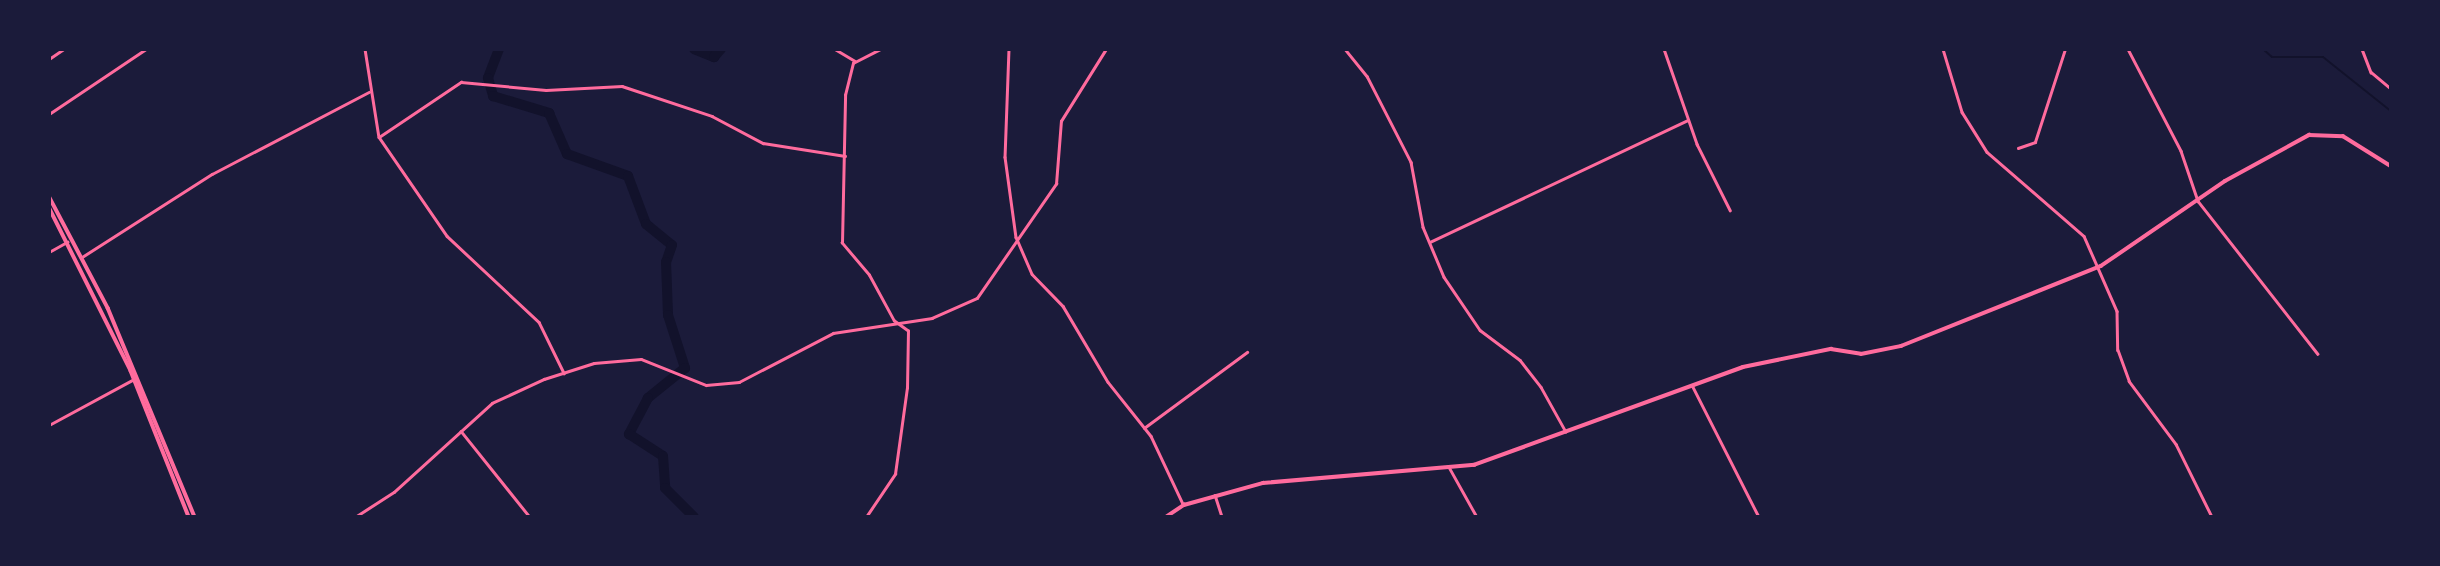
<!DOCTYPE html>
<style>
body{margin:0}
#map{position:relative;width:2440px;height:566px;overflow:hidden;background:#1b1b3a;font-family:Arial,sans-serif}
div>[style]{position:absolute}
.stream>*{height:2px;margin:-1px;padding:0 1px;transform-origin:1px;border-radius:1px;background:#12122b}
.river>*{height:10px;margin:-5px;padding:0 5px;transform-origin:5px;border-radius:5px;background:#12122b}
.minor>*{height:2.5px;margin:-1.25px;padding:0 1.25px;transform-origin:1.25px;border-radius:1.25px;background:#ff6b9d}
.tertiary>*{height:3.5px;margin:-1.75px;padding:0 1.75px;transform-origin:1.75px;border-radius:1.75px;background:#ff6b9d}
.primary>*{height:3.5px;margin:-1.75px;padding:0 1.75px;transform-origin:1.75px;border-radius:1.75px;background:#ff6b9d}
span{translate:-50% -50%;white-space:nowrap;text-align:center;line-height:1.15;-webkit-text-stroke:6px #1b1b3a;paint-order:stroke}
.frame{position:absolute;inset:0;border:51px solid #1b1b3a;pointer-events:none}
</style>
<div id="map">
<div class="stream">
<div style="left:2263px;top:49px;width:12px;rotate:42deg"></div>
<div style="left:2272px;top:57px;width:51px"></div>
<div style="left:2323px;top:57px;width:87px;rotate:38.5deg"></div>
</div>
<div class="river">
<div style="left:499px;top:49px;width:31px;rotate:111deg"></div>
<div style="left:488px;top:78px;width:19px;rotate:74deg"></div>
<div style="left:493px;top:96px;width:59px;rotate:16.9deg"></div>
<div style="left:549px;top:113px;width:45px;rotate:66.3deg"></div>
<div style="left:567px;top:154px;width:65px;rotate:19.8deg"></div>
<div style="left:628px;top:176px;width:51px;rotate:69.4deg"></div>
<div style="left:646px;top:224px;width:33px;rotate:39deg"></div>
<div style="left:672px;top:245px;width:18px;rotate:109deg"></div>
<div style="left:666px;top:262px;width:53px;rotate:87.8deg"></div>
<div style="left:668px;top:315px;width:56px;rotate:72.2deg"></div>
<div style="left:685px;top:368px;width:48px;rotate:141deg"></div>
<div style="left:648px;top:398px;width:41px;rotate:117.8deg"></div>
<div style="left:629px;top:434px;width:40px;rotate:32.9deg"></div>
<div style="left:663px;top:456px;width:32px;rotate:86deg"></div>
<div style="left:665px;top:488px;width:41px;rotate:45deg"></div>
<div style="left:694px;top:49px;width:22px;rotate:22deg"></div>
<div style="left:714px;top:57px;width:11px;rotate:-49deg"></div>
</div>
<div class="minor">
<div style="left:365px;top:49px;width:89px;rotate:81deg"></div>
<div style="left:379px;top:137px;width:120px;rotate:55.5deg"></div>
<div style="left:447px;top:236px;width:126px;rotate:43.1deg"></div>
<div style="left:539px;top:322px;width:57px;rotate:63.9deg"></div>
<div style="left:835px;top:49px;width:23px;rotate:31deg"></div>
<div style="left:1009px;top:49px;width:108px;rotate:92.1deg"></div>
<div style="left:1005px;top:157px;width:81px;rotate:82.2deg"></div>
<div style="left:1016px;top:237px;width:40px;rotate:66.6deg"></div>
<div style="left:1032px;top:274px;width:45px;rotate:45.9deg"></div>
<div style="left:1063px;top:306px;width:88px;rotate:59.4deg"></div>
<div style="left:1108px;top:382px;width:69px;rotate:51.5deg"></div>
<div style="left:1151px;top:436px;width:75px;rotate:64.8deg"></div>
<div style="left:1345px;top:49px;width:35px;rotate:51deg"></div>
<div style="left:1367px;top:76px;width:97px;rotate:62.9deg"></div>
<div style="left:1411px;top:162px;width:66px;rotate:79.5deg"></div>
<div style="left:1423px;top:227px;width:54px;rotate:67.2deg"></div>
<div style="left:1444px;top:277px;width:64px;rotate:55.8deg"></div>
<div style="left:1480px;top:330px;width:50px;rotate:36.9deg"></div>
<div style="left:1520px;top:360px;width:34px;rotate:52deg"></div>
<div style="left:1541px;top:387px;width:51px;rotate:60.9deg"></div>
<div style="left:1664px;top:49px;width:101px;rotate:70.8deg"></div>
<div style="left:1697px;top:144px;width:74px;rotate:63.4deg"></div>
<div style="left:1943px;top:49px;width:66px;rotate:73.2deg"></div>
<div style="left:1962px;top:112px;width:47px;rotate:58deg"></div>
<div style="left:1987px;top:152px;width:128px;rotate:40.9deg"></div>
<div style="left:2084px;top:236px;width:82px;rotate:66.3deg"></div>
<div style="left:2117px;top:311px;width:39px;rotate:89deg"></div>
<div style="left:2118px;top:350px;width:33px;rotate:70deg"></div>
<div style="left:2129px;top:381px;width:79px;rotate:53.3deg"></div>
<div style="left:2176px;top:444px;width:81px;rotate:63.7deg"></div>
<div style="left:2128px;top:49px;width:115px;rotate:62.5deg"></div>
<div style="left:2181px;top:151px;width:53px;rotate:71.2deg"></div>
<div style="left:2198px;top:201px;width:194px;rotate:51.9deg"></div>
<div style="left:2362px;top:49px;width:25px;rotate:69deg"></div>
<div style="left:2371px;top:72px;width:26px;rotate:40deg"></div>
<div style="left:49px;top:59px;width:18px;rotate:-34deg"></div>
<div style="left:49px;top:114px;width:117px;rotate:-33.8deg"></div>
<div style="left:379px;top:137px;width:99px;rotate:-33.9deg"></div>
<div style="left:461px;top:82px;width:85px;rotate:5.4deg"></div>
<div style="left:546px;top:90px;width:76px;rotate:-3deg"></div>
<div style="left:622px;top:86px;width:95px;rotate:18.4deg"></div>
<div style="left:712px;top:116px;width:58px;rotate:27.9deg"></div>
<div style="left:763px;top:143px;width:83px;rotate:9deg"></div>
<div style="left:2018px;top:148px;width:18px;rotate:-19deg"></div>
<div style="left:2035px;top:142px;width:98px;rotate:-72.1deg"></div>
<div style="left:1430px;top:242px;width:285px;rotate:-25.3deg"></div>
<div style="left:49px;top:252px;width:21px;rotate:-29deg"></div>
<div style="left:82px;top:257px;width:154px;rotate:-32.6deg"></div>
<div style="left:212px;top:174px;width:177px;rotate:-27.6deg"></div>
<div style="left:1692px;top:385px;width:148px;rotate:63.1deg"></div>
<div style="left:49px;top:425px;width:97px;rotate:-28.4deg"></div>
<div style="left:1144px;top:428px;width:128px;rotate:-36.4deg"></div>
<div style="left:461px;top:431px;width:110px;rotate:51.3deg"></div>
<div style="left:1449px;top:467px;width:57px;rotate:60.8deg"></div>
<div style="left:1215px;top:495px;width:23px;rotate:72deg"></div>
<div style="left:355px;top:517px;width:46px;rotate:-32.7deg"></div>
<div style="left:394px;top:492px;width:132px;rotate:-42.2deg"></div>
<div style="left:492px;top:403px;width:57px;rotate:-24.8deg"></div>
<div style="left:544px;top:379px;width:52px;rotate:-17.7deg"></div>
<div style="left:594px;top:363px;width:47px;rotate:-4.9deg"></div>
<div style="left:641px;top:359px;width:70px;rotate:21.8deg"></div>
<div style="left:706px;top:385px;width:33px;rotate:-5deg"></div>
<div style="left:739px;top:382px;width:106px;rotate:-27.5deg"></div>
<div style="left:833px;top:333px;width:100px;rotate:-8.6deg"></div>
<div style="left:932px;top:318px;width:49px;rotate:-24deg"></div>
<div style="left:977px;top:298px;width:139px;rotate:-55.3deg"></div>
<div style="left:1056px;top:184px;width:63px;rotate:-85.5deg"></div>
<div style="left:1061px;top:121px;width:85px;rotate:-58deg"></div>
<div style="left:866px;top:517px;width:52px;rotate:-56deg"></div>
<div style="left:895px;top:474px;width:87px;rotate:-82.1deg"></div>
<div style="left:907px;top:388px;width:57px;rotate:-89deg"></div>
<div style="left:908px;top:331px;width:17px;rotate:-144deg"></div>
<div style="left:894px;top:321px;width:52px;rotate:-118.5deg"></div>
<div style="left:869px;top:275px;width:42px;rotate:-130.2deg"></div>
<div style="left:842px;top:243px;width:148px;rotate:-88.8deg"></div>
<div style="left:845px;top:95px;width:33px;rotate:-76deg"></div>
<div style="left:853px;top:63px;width:31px;rotate:-27deg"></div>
</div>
<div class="tertiary">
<div style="left:1166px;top:517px;width:22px;rotate:-34deg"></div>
<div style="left:1184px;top:505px;width:82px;rotate:-15.6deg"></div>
<div style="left:1263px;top:483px;width:212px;rotate:-4.9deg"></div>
<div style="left:1474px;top:465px;width:286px;rotate:-20deg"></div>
<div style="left:1743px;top:367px;width:90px;rotate:-11.6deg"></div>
<div style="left:1831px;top:349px;width:30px;rotate:9deg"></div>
<div style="left:1861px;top:354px;width:41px;rotate:-11.3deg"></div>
<div style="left:1901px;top:346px;width:215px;rotate:-21.8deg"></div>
<div style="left:2101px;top:266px;width:150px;rotate:-34.4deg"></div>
<div style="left:2225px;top:181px;width:96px;rotate:-28.7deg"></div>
<div style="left:2309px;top:135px;width:34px;rotate:2deg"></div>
<div style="left:2343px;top:136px;width:57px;rotate:32deg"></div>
</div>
<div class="primary">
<div style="left:49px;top:196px;width:127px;rotate:62.2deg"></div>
<div style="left:108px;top:308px;width:226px;rotate:67.4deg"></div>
<div style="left:49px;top:207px;width:183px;rotate:63.4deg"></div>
<div style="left:131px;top:371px;width:157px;rotate:68.3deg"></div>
</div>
<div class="frame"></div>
</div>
